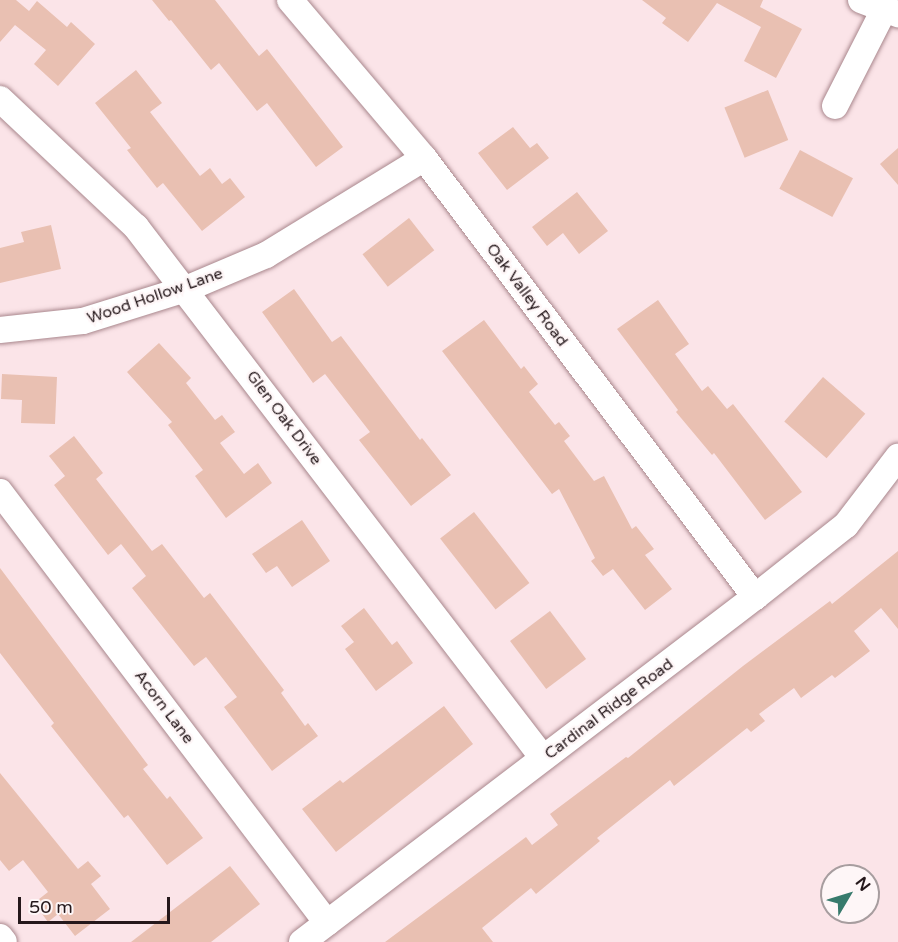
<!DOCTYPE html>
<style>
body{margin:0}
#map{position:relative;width:898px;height:942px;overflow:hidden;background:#fbe4e8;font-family:"Varela Round",sans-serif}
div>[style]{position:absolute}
.building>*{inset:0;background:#e9c0b2;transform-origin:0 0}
.roads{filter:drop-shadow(0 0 2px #a9878d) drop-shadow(0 0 2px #a9878d)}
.minor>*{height:26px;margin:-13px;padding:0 13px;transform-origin:13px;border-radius:13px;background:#fff}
span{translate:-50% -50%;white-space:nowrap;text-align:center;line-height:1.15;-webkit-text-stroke:5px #fef6f7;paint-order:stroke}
.street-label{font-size:16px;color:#25181b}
.north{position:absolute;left:820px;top:864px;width:60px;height:60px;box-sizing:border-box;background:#fef6f7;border:2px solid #a79d9f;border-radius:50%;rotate:52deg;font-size:16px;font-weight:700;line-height:24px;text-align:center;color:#25181b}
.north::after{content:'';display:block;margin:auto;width:21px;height:27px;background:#377a6c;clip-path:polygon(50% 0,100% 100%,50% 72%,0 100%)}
.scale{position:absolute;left:18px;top:897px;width:152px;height:27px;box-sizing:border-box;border:3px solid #25181b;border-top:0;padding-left:8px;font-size:18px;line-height:21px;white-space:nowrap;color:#25181b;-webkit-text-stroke:4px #fef6f7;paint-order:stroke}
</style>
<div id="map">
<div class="building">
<div style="clip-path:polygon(0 0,16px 0,29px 11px,37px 1px,67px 27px,71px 22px,95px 44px,58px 86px,34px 64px,46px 50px,15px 25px,0 42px)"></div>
<div style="clip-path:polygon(152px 0,215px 0,259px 56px,267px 49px,343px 147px,316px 167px,267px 103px,257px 111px,219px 63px,211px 70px,171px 20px,169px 21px)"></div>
<div style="clip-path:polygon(642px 0,763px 0,760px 7px,802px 29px,776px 78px,744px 61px,761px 27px,717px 3px,688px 42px,662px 23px,666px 18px)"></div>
<div style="clip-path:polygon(136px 70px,162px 103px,150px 112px,200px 176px,210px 168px,222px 184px,230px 178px,245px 197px,202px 231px,163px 183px,157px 188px,127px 150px,131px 148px,95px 103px)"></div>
<div style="left:768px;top:90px;width:54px;height:47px;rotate:68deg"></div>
<div style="clip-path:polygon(513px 127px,530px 148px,537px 143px,549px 158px,507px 190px,478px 153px)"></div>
<div style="clip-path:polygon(898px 148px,898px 185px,880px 164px)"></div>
<div style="left:800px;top:150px;width:60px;height:44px;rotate:28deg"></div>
<div style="clip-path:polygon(577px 192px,608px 231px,579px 254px,563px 233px,547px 246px,532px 227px)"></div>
<div style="left:409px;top:218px;width:41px;height:59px;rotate:52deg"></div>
<div style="clip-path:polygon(51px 225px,61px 269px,0 283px,0 248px,24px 242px,21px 232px)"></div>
<div style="clip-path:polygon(294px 289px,332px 342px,341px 336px,420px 440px,422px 438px,451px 475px,411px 506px,359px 440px,370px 432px,325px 374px,313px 383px,262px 312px)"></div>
<div style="clip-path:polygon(658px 300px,689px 344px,675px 354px,702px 391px,708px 386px,727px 409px,733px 404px,802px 492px,765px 520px,714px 453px,712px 455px,676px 412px,678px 410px,617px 329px)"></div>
<div style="clip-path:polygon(484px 320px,521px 369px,524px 366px,538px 384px,529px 392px,555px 425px,559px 422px,570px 436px,564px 441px,594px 481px,604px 476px,632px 529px,636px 526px,654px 549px,645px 555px,672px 589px,645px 610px,613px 569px,603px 576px,591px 561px,595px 558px,559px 489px,552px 494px,442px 351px)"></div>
<div style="clip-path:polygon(159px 343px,191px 378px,186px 383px,215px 420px,222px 415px,235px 432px,220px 443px,244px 474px,258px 463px,272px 483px,226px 518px,195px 476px,203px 470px,168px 425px,172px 422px,127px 372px)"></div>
<div style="clip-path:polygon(2px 374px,57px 377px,55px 424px,21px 423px,22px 400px,1px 399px)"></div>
<div style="left:823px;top:377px;width:56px;height:59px;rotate:41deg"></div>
<div style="clip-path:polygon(74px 436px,103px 473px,96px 479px,152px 551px,162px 544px,204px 598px,210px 593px,284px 690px,281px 693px,305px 726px,308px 723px,318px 736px,272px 771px,224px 707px,237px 697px,206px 657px,194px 666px,132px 588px,146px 576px,121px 544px,108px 555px,54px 485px,65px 476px,49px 456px)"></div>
<div style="left:474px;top:512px;width:90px;height:43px;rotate:52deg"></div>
<div style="clip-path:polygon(302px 520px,330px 561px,292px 587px,277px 566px,266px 573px,252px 554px)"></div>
<div style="clip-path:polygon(898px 551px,898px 629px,881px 608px,854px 631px,870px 651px,835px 678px,832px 675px,801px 698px,794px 688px,759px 714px,765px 721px,751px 732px,747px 728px,674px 786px,670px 780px,597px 838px,600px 841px,536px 894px,531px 888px,482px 928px,493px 942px,385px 942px,526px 837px,532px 845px,558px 825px,550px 814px,626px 757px,628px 758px,743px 666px,830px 601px,832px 604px)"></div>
<div style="clip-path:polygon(0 568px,148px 765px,143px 769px,167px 799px,170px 796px,203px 838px,167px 865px,128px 815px,124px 818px,81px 764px,51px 726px,54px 723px,0 653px)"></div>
<div style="clip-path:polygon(364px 608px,392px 645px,397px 641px,413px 663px,376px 691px,345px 649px,354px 642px,341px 626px)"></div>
<div style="left:550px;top:611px;width:60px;height:50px;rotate:53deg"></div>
<div style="clip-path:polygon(444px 706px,473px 744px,336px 852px,302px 809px,340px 780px,343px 783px)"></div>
<div style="clip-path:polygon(0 773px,78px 869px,88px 861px,101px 876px,91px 884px,110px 909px,75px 936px,58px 914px,48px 922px,34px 903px,48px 892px,23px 860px,9px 871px,0 860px)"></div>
<div style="clip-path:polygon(230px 866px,260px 904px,211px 942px,131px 942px)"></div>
</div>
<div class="roads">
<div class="minor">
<div style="left:290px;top:0;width:207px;rotate:49.7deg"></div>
<div style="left:424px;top:158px;width:550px;rotate:52.98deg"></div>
<div style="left:861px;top:0;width:40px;rotate:21deg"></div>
<div style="left:0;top:99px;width:187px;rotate:43.3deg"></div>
<div style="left:136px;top:227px;width:669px;rotate:52.53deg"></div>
<div style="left:835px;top:106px;width:108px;rotate:-63deg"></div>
<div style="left:0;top:330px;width:83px;rotate:-6.2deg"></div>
<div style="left:83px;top:321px;width:108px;rotate:-17.3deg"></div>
<div style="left:186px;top:289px;width:87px;rotate:-23deg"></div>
<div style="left:266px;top:255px;width:185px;rotate:-31.5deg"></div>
<div style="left:0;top:492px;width:541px;rotate:52.81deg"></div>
<div style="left:0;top:937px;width:6px;rotate:51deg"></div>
<div style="left:302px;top:942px;width:569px;rotate:-37.29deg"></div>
<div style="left:755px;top:597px;width:116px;rotate:-38.4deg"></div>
<div style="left:846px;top:525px;width:86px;rotate:-52.6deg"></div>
</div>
</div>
<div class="street-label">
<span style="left:527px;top:295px;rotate:53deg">Oak Valley Road</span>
<span style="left:155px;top:296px;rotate:-19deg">Wood Hollow Lane</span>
<span style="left:284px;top:418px;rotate:53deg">Glen Oak Drive</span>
<span style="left:164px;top:707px;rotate:53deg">Acorn Lane</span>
<span style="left:609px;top:709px;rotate:-37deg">Cardinal Ridge Road</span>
</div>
<div class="north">N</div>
<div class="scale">50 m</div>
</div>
